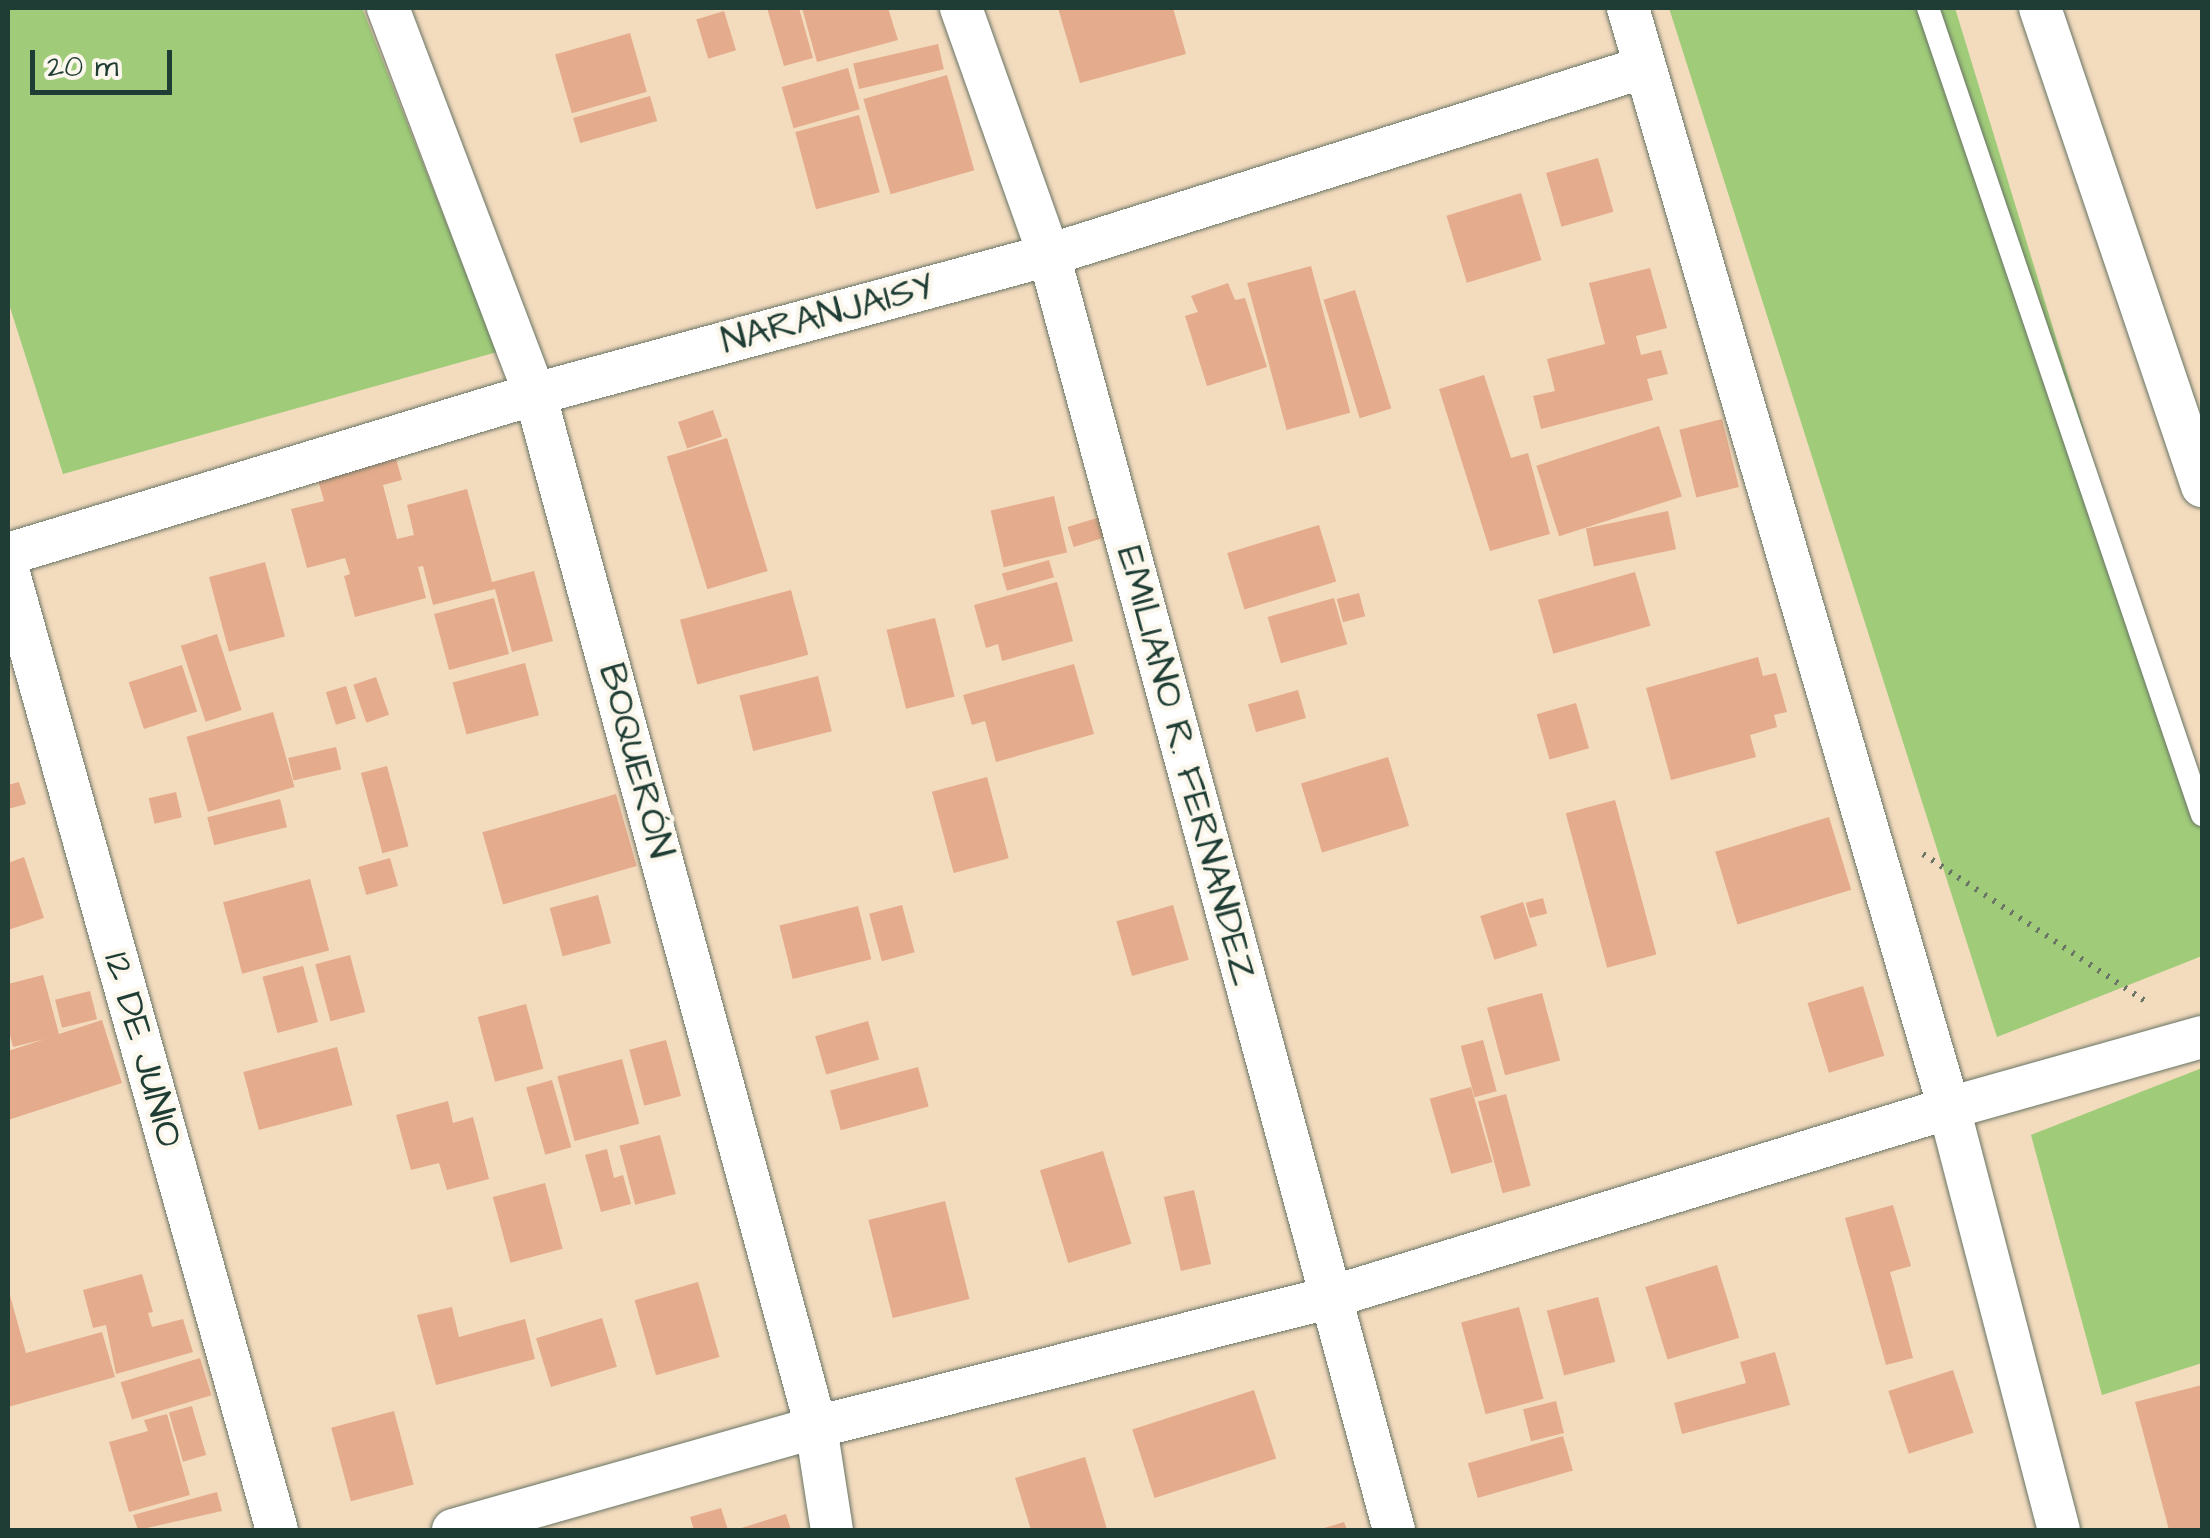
<!DOCTYPE html>
<meta charset="utf-8">
<style>
body{margin:0}
#map{position:relative;width:2210px;height:1538px;overflow:hidden;background:#f3dbbe;font-family:"Architects Daughter",sans-serif}
div>[style]{position:absolute}
.green>*{inset:0;background:#a0cc79}
.building>*{inset:0;background:#e4ac8c;transform-origin:0 0}
.path>*{height:6px;margin-top:-3px;transform-origin:0;background:repeating-linear-gradient(90deg,#697464 0 2.5px,transparent 0 10.5px)}
.roads{filter:drop-shadow(0 0 2px #697464) drop-shadow(0 0 2px #697464)}
.lane>*{height:22px;margin:-11px;padding:0 11px;transform-origin:11px;border-radius:11px;background:#fff}
.street>*{height:42px;margin:-21px;padding:0 21px;transform-origin:21px;border-radius:21px;background:#fff}
span{translate:-50% -50%;white-space:nowrap;text-align:center;line-height:1.15;-webkit-text-stroke:9px #fbf7ec;paint-order:stroke}
.street-label{font-size:38px;color:#1f3d34}
.frame{position:absolute;inset:0;border:10px solid #1f3d34;pointer-events:none}
.scale{position:absolute;left:30px;top:50px;width:142px;height:45px;box-sizing:border-box;border:5px solid #1f3d34;border-top:0;padding-left:12px;font-size:30px;line-height:35px;white-space:nowrap;color:#1f3d34;-webkit-text-stroke:8px #fbf7ec;paint-order:stroke}
</style>
<div id="map">
<div class="green">
<div style="clip-path:polygon(8px 8px,362px 8px,497px 352px,63px 474px,8px 301px)"></div>
<div style="clip-path:polygon(1669px 8px,1955px 8px,2202px 815px,2202px 956px,1997px 1037px)"></div>
<div style="clip-path:polygon(2202px 1068px,2202px 1363px,2102px 1395px,2031px 1135px)"></div>
</div>
<div class="building">
<div style="clip-path:polygon(767px 8px,799px 8px,813px 58px,784px 66px)"></div>
<div style="clip-path:polygon(802px 8px,888px 8px,898px 40px,817px 62px)"></div>
<div style="clip-path:polygon(1058px 8px,1173px 8px,1186px 54px,1080px 83px)"></div>
<div style="left:724px;top:11px;width:41px;height:29px;rotate:73deg"></div>
<div style="left:630px;top:33px;width:61px;height:78px;rotate:74deg"></div>
<div style="left:938px;top:44px;width:26px;height:87px;rotate:77deg"></div>
<div style="left:848px;top:68px;width:43px;height:69px;rotate:74deg"></div>
<div style="left:947px;top:75px;width:99px;height:87px;rotate:74deg"></div>
<div style="left:650px;top:96px;width:26px;height:80px;rotate:74deg"></div>
<div style="left:859px;top:115px;width:80px;height:66px;rotate:75deg"></div>
<div style="left:1598px;top:158px;width:56px;height:54px;rotate:74deg"></div>
<div style="left:1521px;top:193px;width:70px;height:78px;rotate:73deg"></div>
<div style="left:1311px;top:266px;width:152px;height:66px;rotate:75deg"></div>
<div style="clip-path:polygon(1650px 268px,1667px 328px,1636px 336px,1641px 355px,1661px 350px,1668px 374px,1647px 379px,1653px 400px,1541px 429px,1533px 396px,1555px 391px,1547px 359px,1605px 344px,1589px 283px)"></div>
<div style="clip-path:polygon(1228px 283px,1235px 300px,1245px 298px,1267px 367px,1207px 386px,1185px 316px,1198px 312px,1191px 296px)"></div>
<div style="left:1355px;top:290px;width:124px;height:33px;rotate:73deg"></div>
<div style="clip-path:polygon(1484px 375px,1511px 458px,1528px 453px,1550px 534px,1490px 551px,1439px 389px)"></div>
<div style="left:713px;top:410px;width:28px;height:37px;rotate:71deg"></div>
<div style="left:1722px;top:419px;width:70px;height:44px;rotate:76deg"></div>
<div style="left:1659px;top:426px;width:74px;height:129px;rotate:72deg"></div>
<div style="left:727px;top:438px;width:139px;height:63px;rotate:73deg"></div>
<div style="clip-path:polygon(396px 459px,402px 480px,383px 485px,397px 539px,414px 535px,407px 505px,467px 489px,492px 582px,534px 571px,553px 641px,512px 652px,495px 589px,433px 605px,423px 566px,418px 567px,426px 598px,355px 617px,344px 576px,350px 574px,345px 558px,307px 568px,291px 509px,324px 501px,318px 480px)"></div>
<div style="left:1054px;top:496px;width:58px;height:65px;rotate:77deg"></div>
<div style="left:1668px;top:511px;width:39px;height:84px;rotate:78deg"></div>
<div style="left:1100px;top:517px;width:21px;height:34px;rotate:73deg"></div>
<div style="left:1319px;top:525px;width:59px;height:96px;rotate:73deg"></div>
<div style="left:1049px;top:560px;width:18px;height:49px;rotate:74deg"></div>
<div style="left:265px;top:562px;width:77px;height:58px;rotate:75deg"></div>
<div style="left:1635px;top:572px;width:56px;height:101px;rotate:74deg"></div>
<div style="clip-path:polygon(1057px 582px,1073px 641px,1002px 661px,998px 644px,986px 648px,974px 605px)"></div>
<div style="left:791px;top:590px;width:67px;height:115px;rotate:75deg"></div>
<div style="left:1359px;top:593px;width:24px;height:23px;rotate:75deg"></div>
<div style="left:494px;top:598px;width:58px;height:62px;rotate:75deg"></div>
<div style="left:1334px;top:598px;width:48px;height:69px;rotate:74deg"></div>
<div style="left:935px;top:618px;width:81px;height:50px;rotate:76deg"></div>
<div style="left:217px;top:634px;width:80px;height:38px;rotate:72deg"></div>
<div style="clip-path:polygon(1758px 657px,1763px 676px,1776px 673px,1787px 712px,1774px 715px,1777px 727px,1750px 735px,1756px 757px,1671px 780px,1646px 688px)"></div>
<div style="left:525px;top:663px;width:54px;height:75px;rotate:75deg"></div>
<div style="clip-path:polygon(1074px 664px,1094px 734px,996px 762px,985px 721px,972px 725px,963px 695px)"></div>
<div style="left:182px;top:665px;width:49px;height:56px;rotate:72deg"></div>
<div style="left:818px;top:676px;width:57px;height:81px;rotate:76deg"></div>
<div style="left:376px;top:677px;width:40px;height:24px;rotate:71deg"></div>
<div style="left:346px;top:686px;width:34px;height:21px;rotate:73deg"></div>
<div style="left:1298px;top:690px;width:29px;height:52px;rotate:74deg"></div>
<div style="left:1576px;top:703px;width:47px;height:41px;rotate:74deg"></div>
<div style="left:273px;top:712px;width:78px;height:90px;rotate:74deg"></div>
<div style="left:336px;top:747px;width:23px;height:49px;rotate:77deg"></div>
<div style="left:1388px;top:757px;width:72px;height:91px;rotate:73deg"></div>
<div style="left:387px;top:766px;width:83px;height:27px;rotate:75deg"></div>
<div style="left:987px;top:777px;width:84px;height:57px;rotate:75deg"></div>
<div style="clip-path:polygon(19px 782px,26px 804px,8px 809px,8px 785px)"></div>
<div style="left:176px;top:792px;width:26px;height:28px;rotate:77deg"></div>
<div style="left:616px;top:794px;width:75px;height:139px;rotate:74deg"></div>
<div style="left:280px;top:799px;width:29px;height:75px;rotate:76deg"></div>
<div style="left:1615px;top:800px;width:160px;height:51px;rotate:75deg"></div>
<div style="left:1829px;top:817px;width:76px;height:119px;rotate:73deg"></div>
<div style="clip-path:polygon(24px 857px,44px 918px,8px 930px,8px 863px)"></div>
<div style="left:390px;top:858px;width:29px;height:33px;rotate:74deg"></div>
<div style="left:310px;top:879px;width:74px;height:90px;rotate:75deg"></div>
<div style="left:598px;top:895px;width:50px;height:50px;rotate:75deg"></div>
<div style="left:1543px;top:898px;width:16px;height:18px;rotate:75deg"></div>
<div style="left:1523px;top:902px;width:46px;height:45px;rotate:72deg"></div>
<div style="left:902px;top:905px;width:49px;height:34px;rotate:75deg"></div>
<div style="left:1173px;top:905px;width:57px;height:59px;rotate:74deg"></div>
<div style="left:858px;top:906px;width:55px;height:81px;rotate:76deg"></div>
<div style="left:350px;top:955px;width:59px;height:36px;rotate:75deg"></div>
<div style="left:303px;top:966px;width:58px;height:42px;rotate:75deg"></div>
<div style="clip-path:polygon(43px 975px,59px 1034px,102px 1020px,122px 1083px,8px 1120px,8px 1051px,45px 1039px,13px 1047px,8px 1027px,8px 984px)"></div>
<div style="left:1863px;top:986px;width:73px;height:58px;rotate:73deg"></div>
<div style="left:90px;top:991px;width:29px;height:36px;rotate:76deg"></div>
<div style="left:1542px;top:993px;width:70px;height:57px;rotate:75deg"></div>
<div style="left:526px;top:1004px;width:67px;height:50px;rotate:75deg"></div>
<div style="left:868px;top:1021px;width:40px;height:55px;rotate:74deg"></div>
<div style="left:666px;top:1040px;width:58px;height:38px;rotate:75deg"></div>
<div style="left:1483px;top:1040px;width:53px;height:23px;rotate:75deg"></div>
<div style="left:337px;top:1047px;width:60px;height:97px;rotate:75deg"></div>
<div style="left:622px;top:1059px;width:67px;height:67px;rotate:75deg"></div>
<div style="left:918px;top:1067px;width:41px;height:91px;rotate:75deg"></div>
<div style="left:552px;top:1080px;width:70px;height:27px;rotate:74deg"></div>
<div style="left:1471px;top:1087px;width:78px;height:43px;rotate:74deg"></div>
<div style="left:1506px;top:1094px;width:95px;height:29px;rotate:75deg"></div>
<div style="clip-path:polygon(448px 1101px,453px 1123px,473px 1117px,489px 1179px,447px 1190px,439px 1163px,411px 1170px,396px 1115px)"></div>
<div style="left:660px;top:1135px;width:61px;height:42px;rotate:75deg"></div>
<div style="clip-path:polygon(607px 1149px,614px 1178px,623px 1175px,631px 1204px,601px 1212px,585px 1155px)"></div>
<div style="left:1103px;top:1151px;width:97px;height:66px;rotate:73deg"></div>
<div style="left:545px;top:1183px;width:68px;height:54px;rotate:75deg"></div>
<div style="left:1194px;top:1190px;width:76px;height:31px;rotate:77deg"></div>
<div style="left:945px;top:1201px;width:101px;height:79px;rotate:76deg"></div>
<div style="clip-path:polygon(1893px 1205px,1911px 1266px,1890px 1272px,1913px 1358px,1886px 1365px,1845px 1218px)"></div>
<div style="left:1717px;top:1265px;width:76px;height:75px;rotate:73deg"></div>
<div style="clip-path:polygon(142px 1274px,153px 1312px,148px 1313px,152px 1327px,183px 1319px,193px 1352px,116px 1374px,106px 1325px,93px 1328px,83px 1290px)"></div>
<div style="left:698px;top:1282px;width:78px;height:66px;rotate:74deg"></div>
<div style="clip-path:polygon(9px 1292px,26px 1353px,102px 1332px,115px 1377px,8px 1407px)"></div>
<div style="left:1598px;top:1297px;width:67px;height:53px;rotate:75deg"></div>
<div style="clip-path:polygon(452px 1307px,459px 1337px,525px 1319px,535px 1359px,436px 1385px,417px 1315px)"></div>
<div style="left:1519px;top:1307px;width:95px;height:60px;rotate:75deg"></div>
<div style="left:602px;top:1318px;width:51px;height:69px;rotate:73deg"></div>
<div style="clip-path:polygon(1775px 1352px,1790px 1405px,1682px 1434px,1674px 1403px,1746px 1383px,1740px 1362px)"></div>
<div style="left:200px;top:1358px;width:39px;height:83px;rotate:73deg"></div>
<div style="left:1953px;top:1370px;width:66px;height:68px;rotate:72deg"></div>
<div style="clip-path:polygon(2202px 1385px,2202px 1530px,2169px 1530px,2135px 1402px)"></div>
<div style="left:1254px;top:1390px;width:72px;height:128px;rotate:72deg"></div>
<div style="left:1556px;top:1401px;width:33px;height:34px;rotate:76deg"></div>
<div style="left:192px;top:1406px;width:51px;height:24px;rotate:74deg"></div>
<div style="left:394px;top:1411px;width:76px;height:65px;rotate:75deg"></div>
<div style="clip-path:polygon(167px 1414px,190px 1495px,129px 1512px,109px 1442px,148px 1431px,144px 1420px)"></div>
<div style="left:1563px;top:1436px;width:36px;height:99px;rotate:74deg"></div>
<div style="clip-path:polygon(1085px 1457px,1107px 1529px,1031px 1530px,1015px 1478px)"></div>
<div style="clip-path:polygon(217px 1492px,222px 1511px,138px 1530px,133px 1515px)"></div>
<div style="clip-path:polygon(721px 1508px,728px 1530px,694px 1530px,690px 1517px)"></div>
<div style="clip-path:polygon(786px 1514px,791px 1530px,735px 1530px)"></div>
<div style="clip-path:polygon(1344px 1522px,1347px 1530px,1318px 1530px)"></div>
</div>
<div class="path">
<div style="left:1923px;top:854px;width:272px;rotate:33.5deg"></div>
</div>
<div class="roads">
<div class="lane">
<div style="left:1928px;top:8px;width:852px;rotate:71.25deg"></div>
</div>
<div class="street">
<div style="left:388px;top:8px;width:413px;rotate:69.2deg"></div>
<div style="left:535px;top:394px;width:1071px;rotate:74.78deg"></div>
<div style="left:816px;top:1427px;width:104px;rotate:81.2deg"></div>
<div style="left:961px;top:8px;width:262px;rotate:70.4deg"></div>
<div style="left:1049px;top:255px;width:1321px;rotate:74.86deg"></div>
<div style="left:1628px;top:8px;width:1146px;rotate:73.73deg"></div>
<div style="left:1949px;top:1108px;width:436px;rotate:75.4deg"></div>
<div style="left:2040px;top:8px;width:505px;rotate:71.28deg"></div>
<div style="left:8px;top:554px;width:551px;rotate:-16.89deg"></div>
<div style="left:535px;top:394px;width:532px;rotate:-15.13deg"></div>
<div style="left:1049px;top:255px;width:625px;rotate:-17.51deg"></div>
<div style="left:8px;top:570px;width:997px;rotate:74.35deg"></div>
<div style="left:453px;top:1530px;width:377px;rotate:-15.8deg"></div>
<div style="left:816px;top:1427px;width:528px;rotate:-14.14deg"></div>
<div style="left:1328px;top:1298px;width:649px;rotate:-17.01deg"></div>
<div style="left:1949px;top:1108px;width:263px;rotate:-15.7deg"></div>
</div>
</div>
<div class="street-label">
<span style="left:828px;top:315px;rotate:-15deg">NARANJAISY</span>
<span style="left:635px;top:761px;rotate:75deg">BOQUERÓN</span>
<span style="left:1186px;top:766px;rotate:75deg">EMILIANO R. FERNANDEZ</span>
<span style="left:142px;top:1050px;rotate:74deg">12 DE JUNIO</span>
</div>
<div class="frame"></div>
<div class="scale">20 m</div>
</div>
